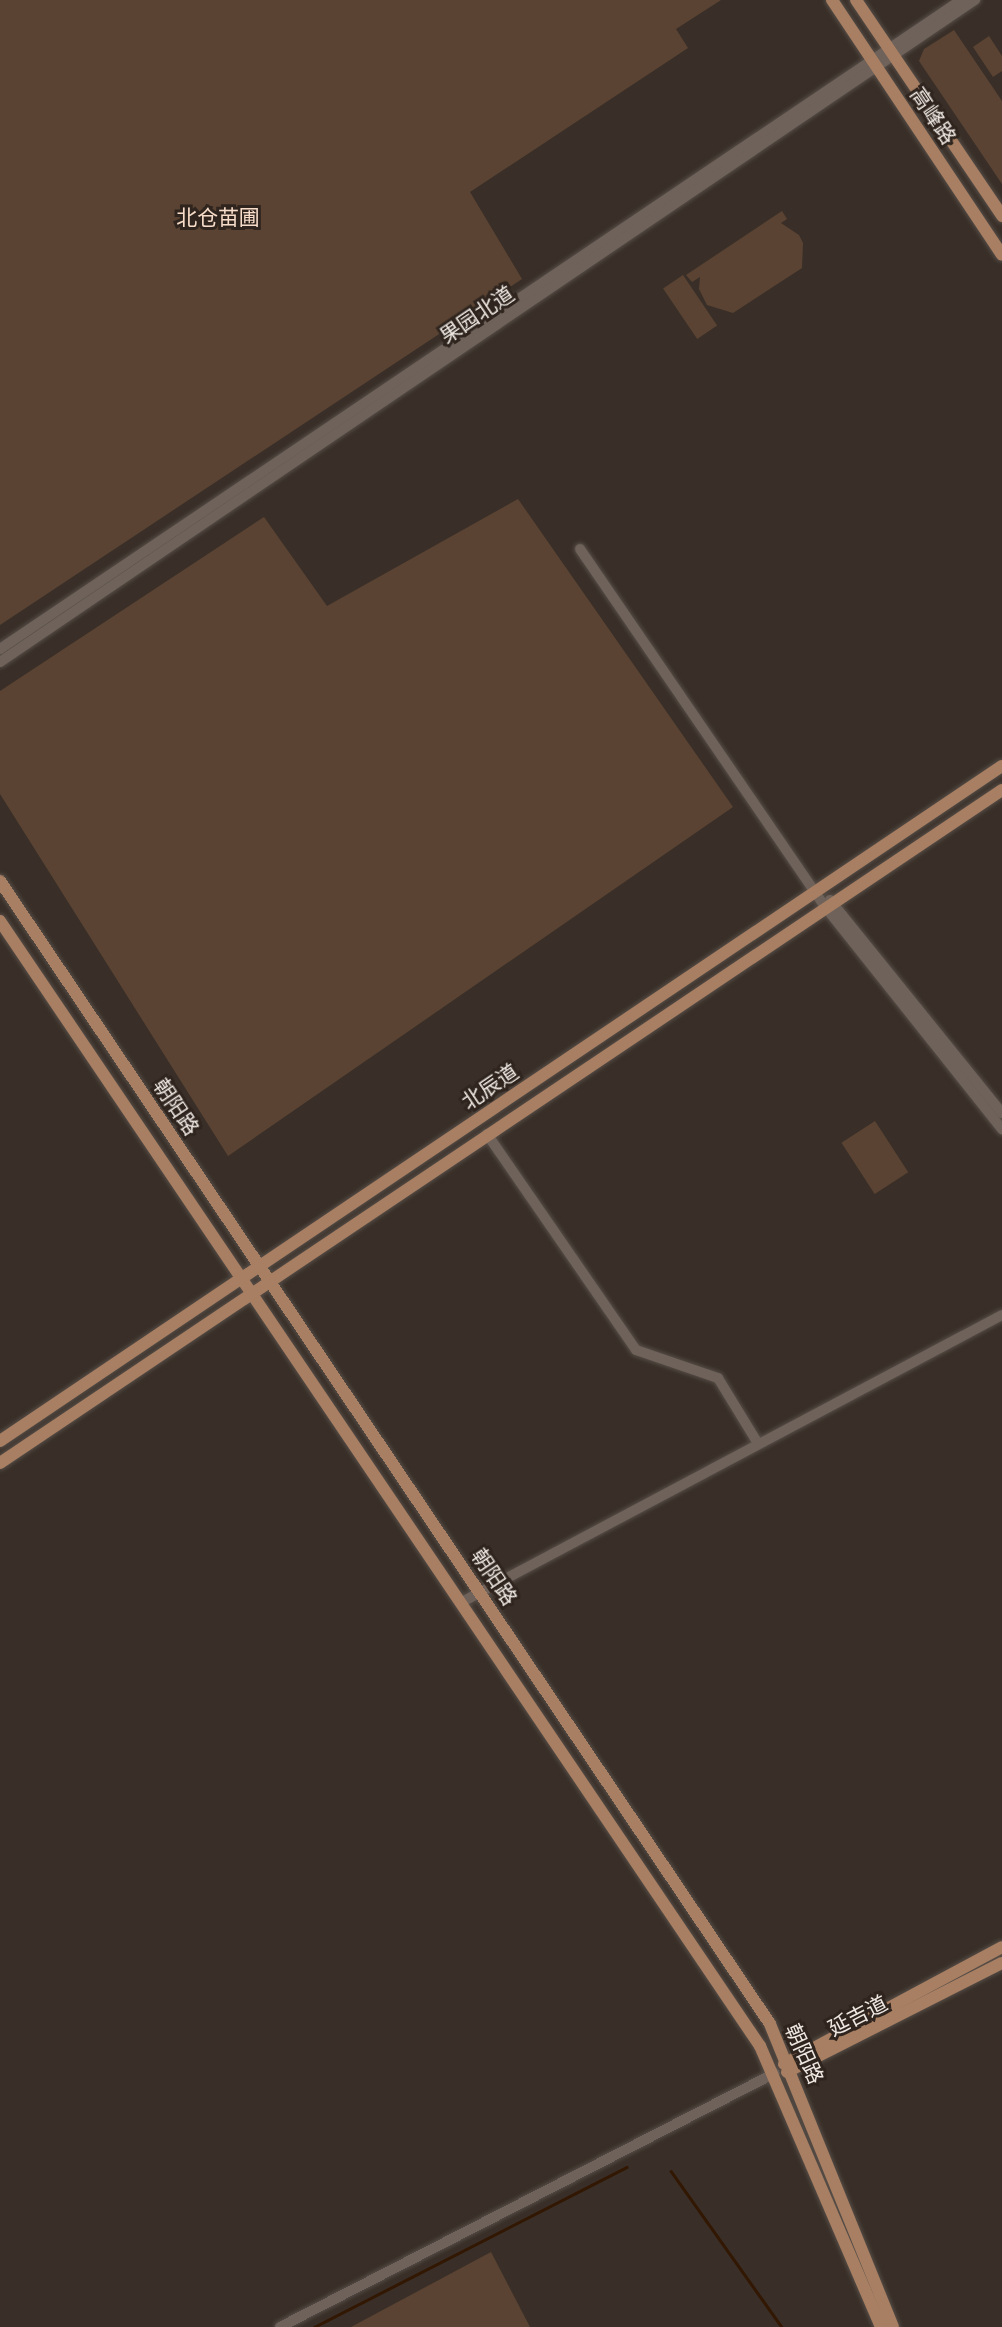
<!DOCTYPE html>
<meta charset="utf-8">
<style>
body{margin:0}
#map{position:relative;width:1002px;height:2327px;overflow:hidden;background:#392f28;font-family:"Public Sans","Noto Sans SC",sans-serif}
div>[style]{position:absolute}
.green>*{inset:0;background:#5a4332;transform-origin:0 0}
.stream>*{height:2.5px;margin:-1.25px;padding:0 1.25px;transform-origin:1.25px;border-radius:1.25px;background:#321702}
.roads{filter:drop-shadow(0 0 2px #564d47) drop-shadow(0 0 2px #564d47)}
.minor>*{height:10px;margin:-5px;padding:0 5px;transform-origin:5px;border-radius:5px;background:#6e625a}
.major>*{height:12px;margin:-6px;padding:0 6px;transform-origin:6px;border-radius:6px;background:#a87f62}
span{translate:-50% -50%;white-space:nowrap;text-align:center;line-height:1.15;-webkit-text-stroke:6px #2f251e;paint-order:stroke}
.street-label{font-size:21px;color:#eee7e2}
.park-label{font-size:21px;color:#f7dcc9}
</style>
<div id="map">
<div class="green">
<div style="clip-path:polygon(0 0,721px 0,676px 29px,688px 48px,470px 192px,522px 279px,0 625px)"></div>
<div style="clip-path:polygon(954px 30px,1002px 101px,1002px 184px,919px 61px,924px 49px)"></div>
<div style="clip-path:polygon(989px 36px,1002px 56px,1002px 71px,993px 77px,973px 47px)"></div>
<div style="clip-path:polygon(782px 211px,787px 219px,781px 223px,799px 235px,803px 243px,802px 268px,733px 313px,707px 305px,699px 289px,700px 277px,692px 282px,686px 275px)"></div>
<div style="left:683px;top:275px;width:61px;height:24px;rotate:56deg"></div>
<div style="clip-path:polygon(518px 499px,733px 807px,228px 1156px,0 794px,0 691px,264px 517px,327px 606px)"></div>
<div style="left:875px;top:1121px;width:61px;height:40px;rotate:57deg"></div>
<div style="clip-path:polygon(491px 2252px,530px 2327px,351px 2327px)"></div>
</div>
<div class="stream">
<div style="left:671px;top:2171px;width:191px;rotate:54.6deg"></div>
<div style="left:314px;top:2327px;width:351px;rotate:-27.1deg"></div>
</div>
<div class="roads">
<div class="minor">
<div style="left:580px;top:549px;width:435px;rotate:55.6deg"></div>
<div style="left:826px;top:908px;width:283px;rotate:51.5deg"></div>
<div style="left:0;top:649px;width:1160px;rotate:-34.03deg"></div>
<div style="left:0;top:662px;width:1179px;rotate:-34.18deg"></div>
<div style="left:830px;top:900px;width:274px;rotate:51.1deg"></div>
<div style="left:487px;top:1134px;width:262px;rotate:55.4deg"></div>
<div style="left:636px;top:1350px;width:87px;rotate:18.9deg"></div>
<div style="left:718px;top:1378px;width:75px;rotate:58.6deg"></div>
<div style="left:460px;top:1603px;width:614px;rotate:-27.98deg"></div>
<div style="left:280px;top:2327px;width:556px;rotate:-27.16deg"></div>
</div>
<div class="major">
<div style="left:832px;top:0;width:306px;rotate:56.3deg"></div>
<div style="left:856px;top:0;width:261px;rotate:55.9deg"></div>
<div style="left:0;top:881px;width:1378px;rotate:56.03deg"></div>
<div style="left:770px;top:2024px;width:327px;rotate:67.9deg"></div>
<div style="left:0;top:921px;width:1358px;rotate:55.96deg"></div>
<div style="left:760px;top:2046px;width:306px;rotate:66.7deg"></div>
<div style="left:0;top:1441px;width:1208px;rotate:-33.97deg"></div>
<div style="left:0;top:1463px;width:1207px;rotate:-33.89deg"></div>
<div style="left:784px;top:2064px;width:247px;rotate:-28.2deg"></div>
<div style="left:787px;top:2072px;width:241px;rotate:-26.9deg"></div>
</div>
</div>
<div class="street-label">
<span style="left:933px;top:116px;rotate:56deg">高峰路</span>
<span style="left:477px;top:315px;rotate:-34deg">果园北道</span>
<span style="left:490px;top:1087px;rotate:-34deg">北辰道</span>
<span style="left:176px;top:1107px;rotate:56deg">朝阳路</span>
<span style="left:494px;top:1577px;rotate:56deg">朝阳路</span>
<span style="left:858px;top:2016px;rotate:-27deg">延吉道</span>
<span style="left:804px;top:2054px;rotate:66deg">朝阳路</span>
</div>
<div class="park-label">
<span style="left:218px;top:218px">北仓苗圃</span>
</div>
</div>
